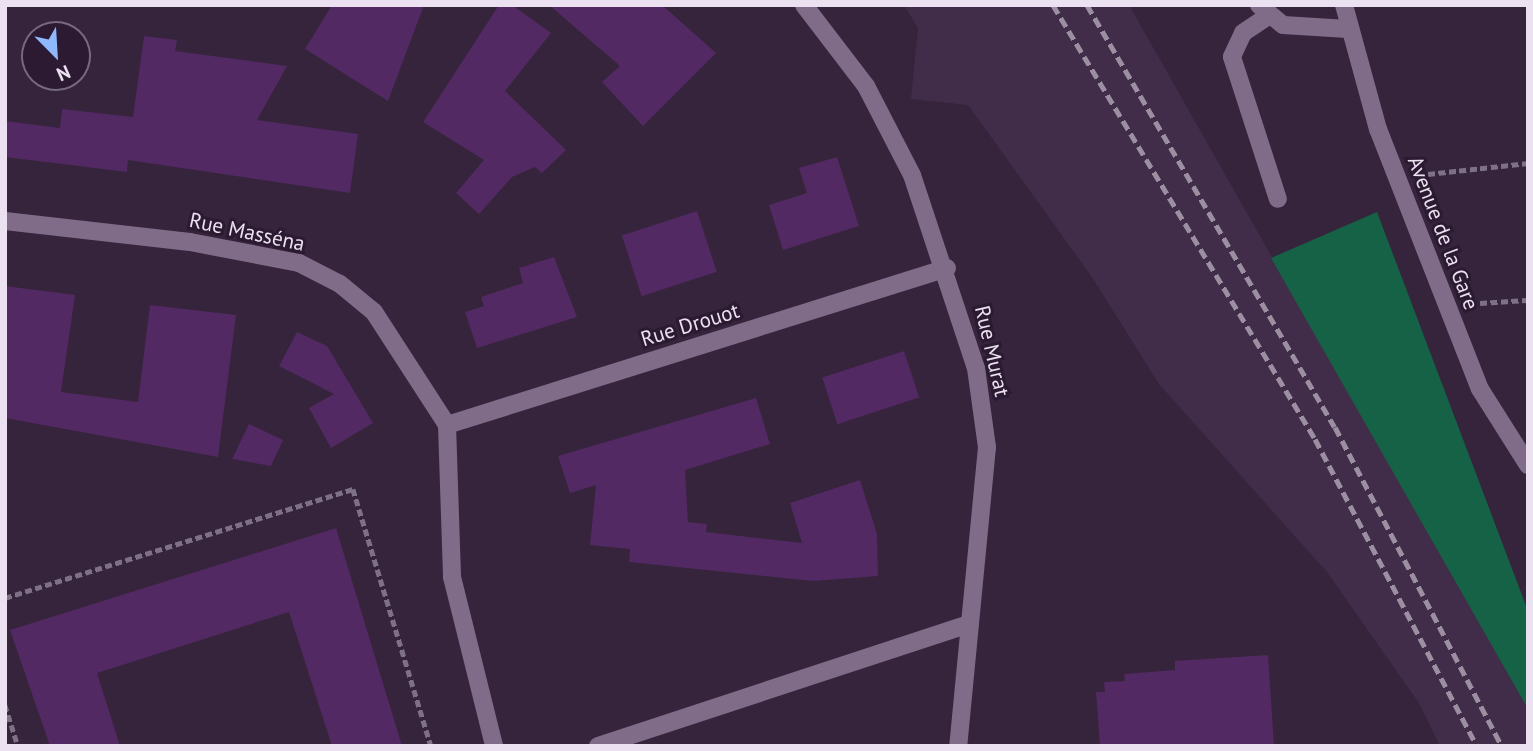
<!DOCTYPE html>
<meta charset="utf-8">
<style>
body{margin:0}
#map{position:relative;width:1533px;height:751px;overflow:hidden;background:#35243c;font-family:"PT Sans",sans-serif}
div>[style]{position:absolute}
.built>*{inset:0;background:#412d4a}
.green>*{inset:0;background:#156247}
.building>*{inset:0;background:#522962;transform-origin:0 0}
.path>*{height:4.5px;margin-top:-2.25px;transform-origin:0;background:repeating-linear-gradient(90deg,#7f7185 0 7px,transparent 0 10.5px)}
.lane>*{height:18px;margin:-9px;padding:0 9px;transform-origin:9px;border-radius:9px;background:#806c88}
.street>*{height:18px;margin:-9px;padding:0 9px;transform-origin:9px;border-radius:9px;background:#806c88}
.rail>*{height:5px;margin-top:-2.5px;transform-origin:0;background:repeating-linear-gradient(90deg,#9d8fa2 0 10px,transparent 0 15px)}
span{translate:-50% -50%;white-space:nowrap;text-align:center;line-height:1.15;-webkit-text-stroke:6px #2b1a32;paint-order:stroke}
.street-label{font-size:21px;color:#ece1f0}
.frame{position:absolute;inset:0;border:7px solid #ece1f0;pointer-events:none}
.north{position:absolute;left:21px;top:21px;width:70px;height:70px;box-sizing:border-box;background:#2b1a32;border:2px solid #786a7e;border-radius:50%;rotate:156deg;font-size:19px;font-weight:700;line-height:28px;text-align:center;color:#ece1f0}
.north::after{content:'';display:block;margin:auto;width:24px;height:32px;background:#8eb9fd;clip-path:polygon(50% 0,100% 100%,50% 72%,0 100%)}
</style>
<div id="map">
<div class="built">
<div style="clip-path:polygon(904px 5px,1129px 5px,1528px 709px,1528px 746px,1440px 746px,1419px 703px,1327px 572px,1159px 384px,1092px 277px,968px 105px,911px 99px,918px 28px)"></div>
</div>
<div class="green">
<div style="clip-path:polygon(1377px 212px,1528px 611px,1528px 709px,1271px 258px)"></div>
</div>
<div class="building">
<div style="clip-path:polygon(332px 5px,424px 5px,388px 101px,305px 49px)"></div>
<div style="clip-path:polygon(499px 5px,512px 5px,551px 33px,505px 91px,566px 150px,542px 173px,535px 167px,512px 177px,479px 214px,456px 193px,484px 160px,423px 122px)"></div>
<div style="clip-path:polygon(549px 5px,662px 5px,716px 53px,643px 126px,602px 82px,620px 66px)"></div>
<div style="clip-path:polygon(144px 36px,177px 40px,175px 51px,287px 66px,257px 120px,358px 134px,350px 193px,128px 160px,127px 172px,5px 157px,5px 121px,60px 128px,62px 109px,133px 117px)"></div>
<div style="clip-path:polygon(837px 157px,859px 226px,783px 250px,769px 205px,807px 193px,799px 168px)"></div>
<div style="left:697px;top:211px;width:64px;height:79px;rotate:72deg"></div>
<div style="clip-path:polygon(554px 257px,577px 317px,477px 348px,465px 312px,484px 306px,481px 297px,523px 283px,519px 268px)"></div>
<div style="clip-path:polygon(5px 286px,75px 295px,61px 392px,138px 402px,150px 305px,236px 315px,218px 457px,5px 418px)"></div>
<div style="clip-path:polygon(297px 332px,327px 346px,373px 423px,331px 448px,309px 408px,334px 394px,279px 366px)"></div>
<div style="left:904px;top:351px;width:49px;height:86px;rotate:72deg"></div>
<div style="clip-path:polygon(756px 398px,770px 444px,685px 470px,688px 522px,707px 524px,706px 532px,802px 543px,790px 503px,860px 480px,877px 534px,878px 576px,813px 581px,629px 562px,630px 549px,590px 545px,596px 485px,570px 493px,558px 456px)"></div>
<div style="clip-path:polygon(249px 424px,283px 440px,271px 466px,232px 459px)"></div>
<div style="clip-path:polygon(336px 528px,402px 746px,332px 746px,289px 612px,97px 673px,120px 746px,50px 746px,10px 630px)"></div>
<div style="clip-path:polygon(1268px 655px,1274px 746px,1100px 746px,1096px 692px,1105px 692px,1104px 682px,1125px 681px,1124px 674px,1175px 670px,1175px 661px)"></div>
</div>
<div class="path">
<div style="left:1428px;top:174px;width:101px;rotate:-6.3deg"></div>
<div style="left:1480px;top:303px;width:48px;rotate:-3.6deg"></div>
<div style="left:5px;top:598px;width:365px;rotate:-17.4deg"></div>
<div style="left:353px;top:489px;width:269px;rotate:73.1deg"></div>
<div style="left:5px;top:705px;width:43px;rotate:72.4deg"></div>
</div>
<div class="lane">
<div style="left:1268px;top:16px;width:30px;rotate:146deg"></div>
<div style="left:1243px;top:33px;width:26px;rotate:115deg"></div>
<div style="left:1232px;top:57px;width:149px;rotate:72.1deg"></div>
<div style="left:447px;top:425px;width:152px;rotate:88.1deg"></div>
<div style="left:452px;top:577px;width:174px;rotate:76deg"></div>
<div style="left:598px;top:746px;width:391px;rotate:-18.2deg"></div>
</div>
<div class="street">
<div style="left:804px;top:5px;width:102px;rotate:52.6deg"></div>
<div style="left:866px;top:86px;width:100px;rotate:62.7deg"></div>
<div style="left:912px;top:175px;width:203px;rotate:71.7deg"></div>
<div style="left:976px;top:368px;width:80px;rotate:82.1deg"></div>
<div style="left:987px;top:447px;width:300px;rotate:95.5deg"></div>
<div style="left:1259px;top:5px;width:31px;rotate:40deg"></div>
<div style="left:1283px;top:25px;width:65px;rotate:3.5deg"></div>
<div style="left:1344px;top:5px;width:129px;rotate:74.7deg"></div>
<div style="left:1378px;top:129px;width:279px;rotate:68.6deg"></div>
<div style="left:1480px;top:389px;width:90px;rotate:57.7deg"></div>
<div style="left:5px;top:221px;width:186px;rotate:6.5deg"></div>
<div style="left:190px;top:242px;width:111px;rotate:10.9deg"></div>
<div style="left:299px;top:263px;width:46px;rotate:27.1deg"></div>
<div style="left:340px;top:284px;width:44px;rotate:39.5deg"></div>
<div style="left:374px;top:312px;width:135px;rotate:57.1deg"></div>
<div style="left:447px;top:425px;width:524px;rotate:-17.43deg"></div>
</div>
<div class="rail">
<div style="left:1053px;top:5px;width:507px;rotate:58.88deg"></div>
<div style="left:1315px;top:439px;width:347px;rotate:62.2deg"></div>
<div style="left:1087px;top:5px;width:489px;rotate:59.6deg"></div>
<div style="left:1335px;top:427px;width:360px;rotate:62.4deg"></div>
</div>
<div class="street-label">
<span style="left:247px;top:232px;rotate:12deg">Rue Masséna</span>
<span style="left:1443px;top:233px;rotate:69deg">Avenue de la Gare</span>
<span style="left:690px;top:325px;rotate:-17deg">Rue Drouot</span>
<span style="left:992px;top:351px;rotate:77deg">Rue Murat</span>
</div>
<div class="frame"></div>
<div class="north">N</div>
</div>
